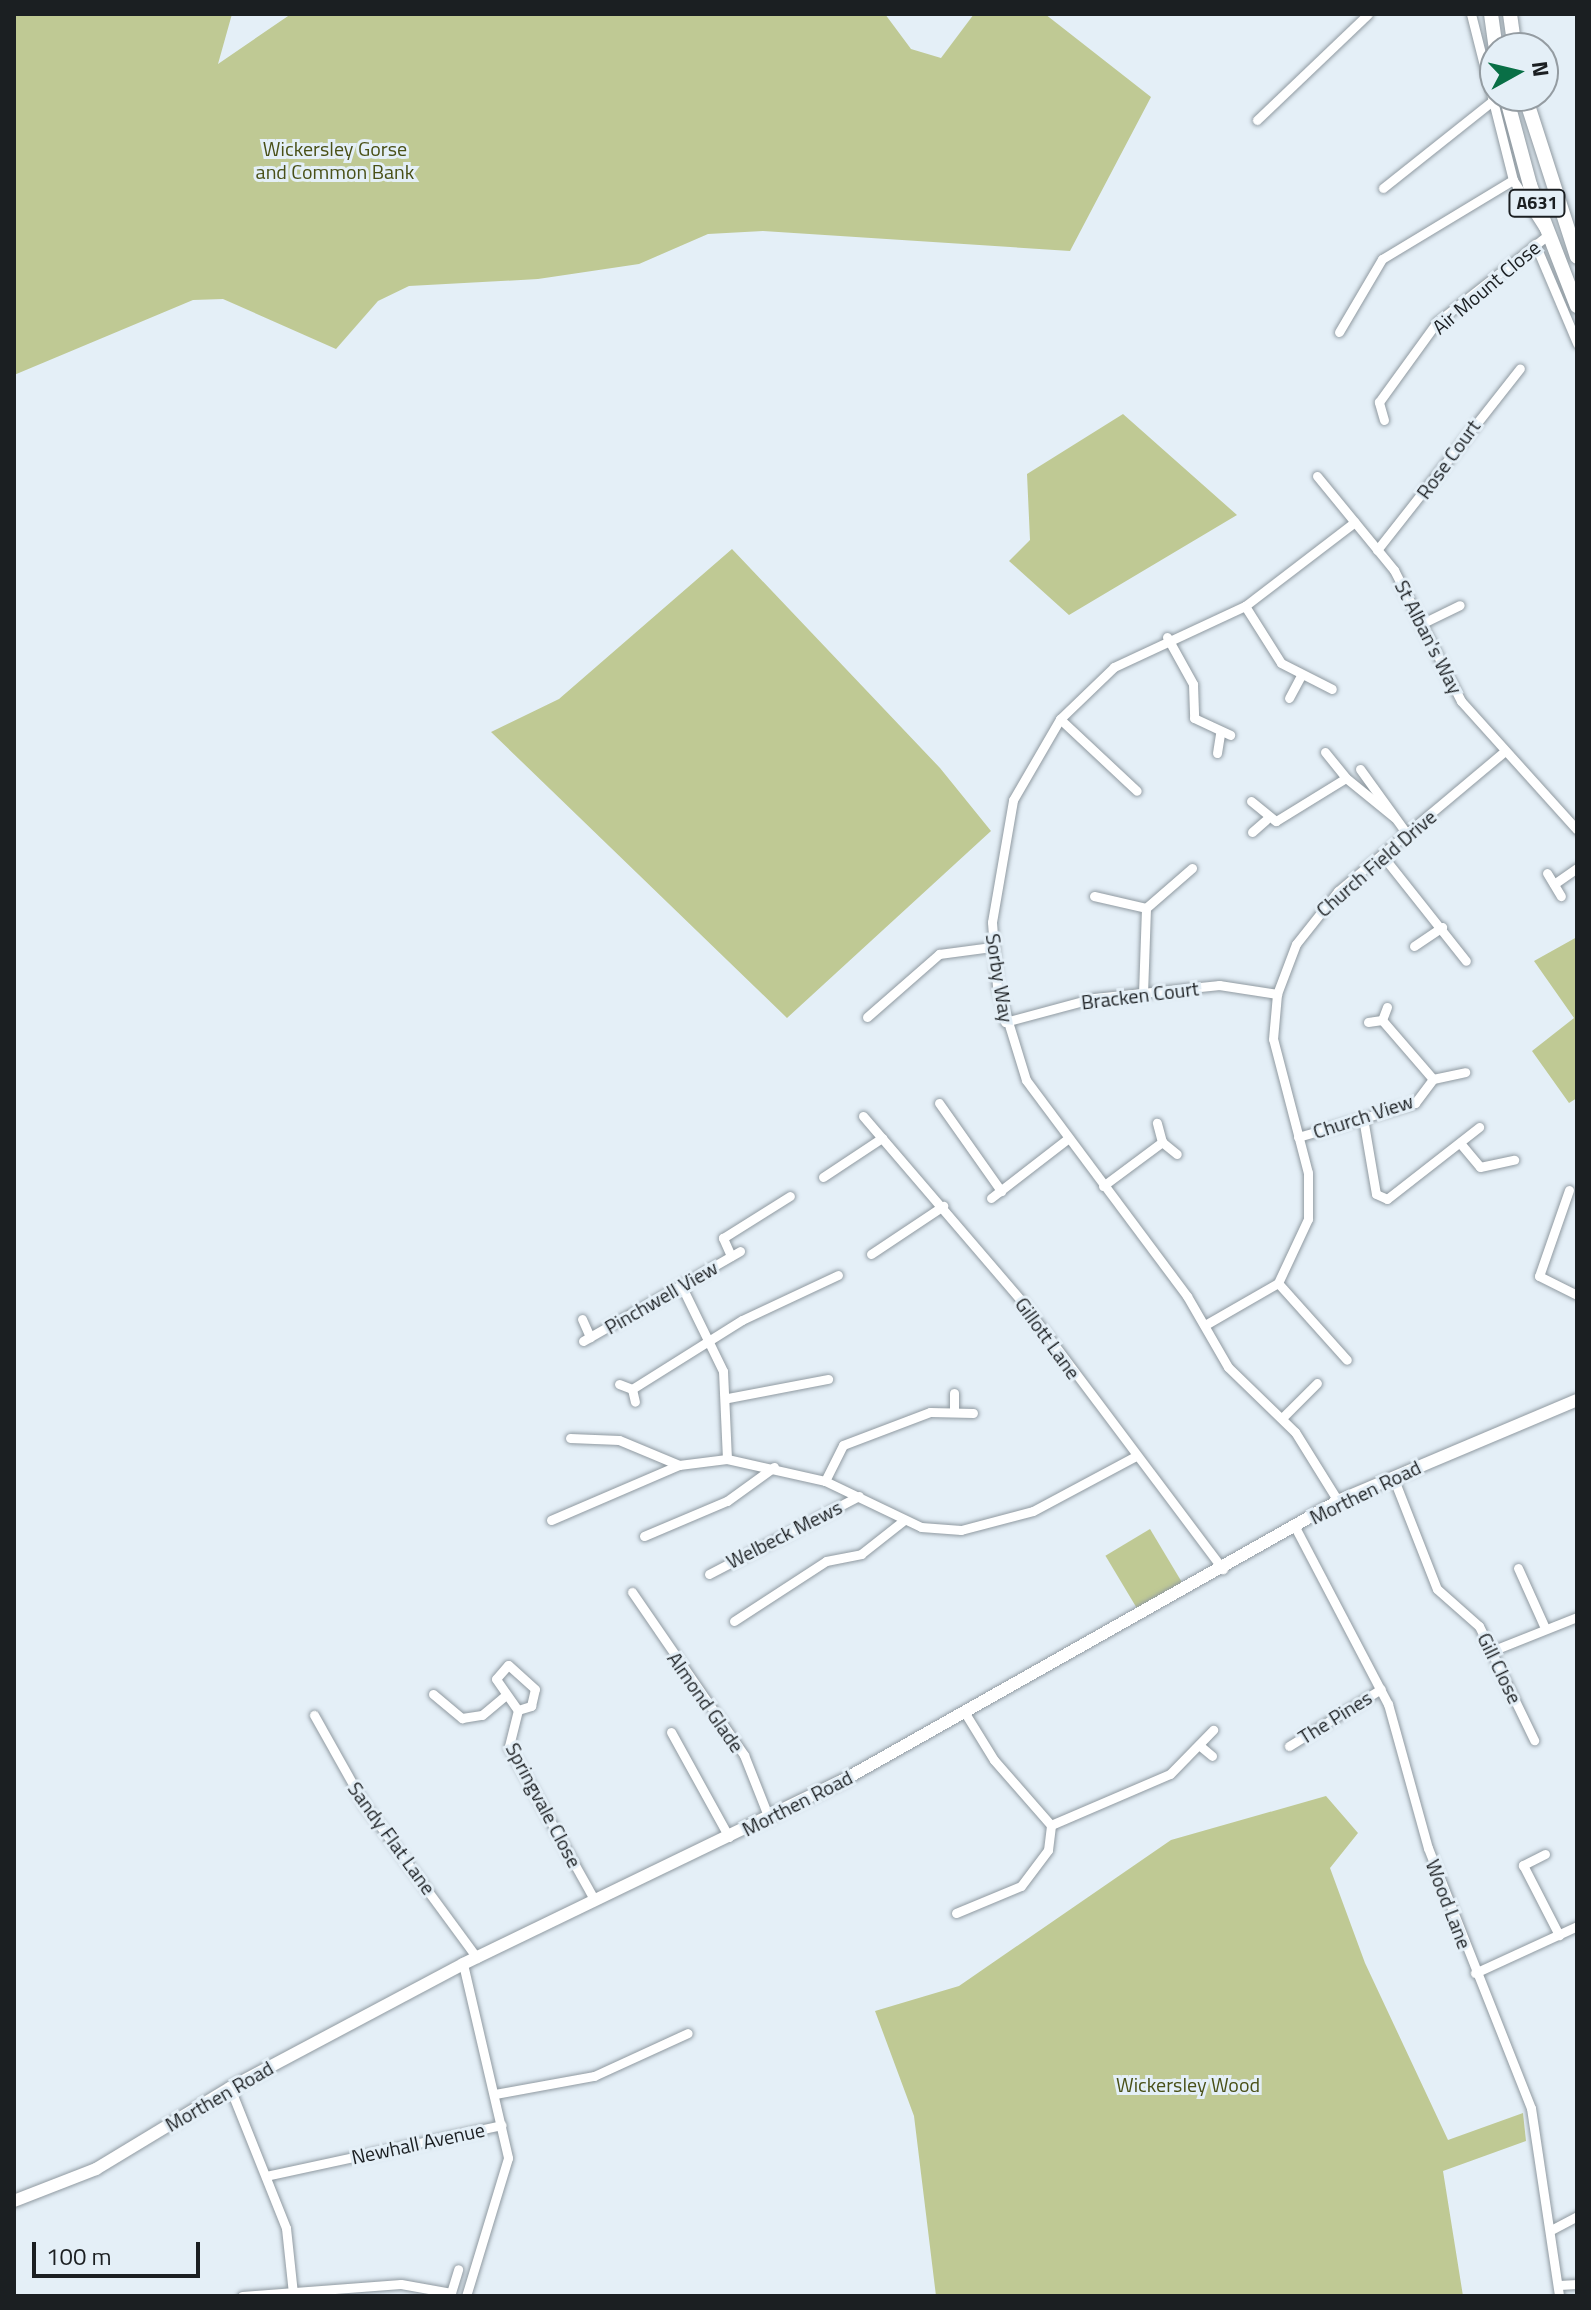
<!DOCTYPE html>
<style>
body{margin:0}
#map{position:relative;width:1591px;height:2310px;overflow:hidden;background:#e4eff7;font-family:"Titillium Web",sans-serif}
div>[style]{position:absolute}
.green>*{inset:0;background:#bfc994;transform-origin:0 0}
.roads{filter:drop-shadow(0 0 2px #909aa1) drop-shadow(0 0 2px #909aa1)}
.street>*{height:9px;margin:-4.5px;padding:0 4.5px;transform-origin:4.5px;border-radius:4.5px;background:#fff}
.secondary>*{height:12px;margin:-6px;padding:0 6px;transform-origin:6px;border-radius:6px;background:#fff}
.primary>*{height:14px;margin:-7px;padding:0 7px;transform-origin:7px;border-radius:7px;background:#fff}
span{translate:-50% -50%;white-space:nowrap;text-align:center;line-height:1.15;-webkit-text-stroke:6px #e4eff7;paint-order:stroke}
.shield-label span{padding:2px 6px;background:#e4eff7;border:2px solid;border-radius:6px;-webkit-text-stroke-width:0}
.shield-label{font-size:18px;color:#1b1f22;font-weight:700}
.park-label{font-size:20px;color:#495017}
.street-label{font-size:20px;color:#1b1f22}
.frame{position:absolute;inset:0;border:16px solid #1b1f22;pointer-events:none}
.north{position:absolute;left:1479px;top:32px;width:80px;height:80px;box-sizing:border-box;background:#e4eff7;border:2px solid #949ca2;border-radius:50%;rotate:82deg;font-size:22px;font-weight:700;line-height:32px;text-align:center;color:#1b1f22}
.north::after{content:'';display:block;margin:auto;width:28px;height:36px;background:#096f46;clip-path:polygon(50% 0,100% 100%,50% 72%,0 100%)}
.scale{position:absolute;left:32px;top:2242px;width:168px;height:36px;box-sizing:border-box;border:4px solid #1b1f22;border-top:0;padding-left:10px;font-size:24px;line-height:28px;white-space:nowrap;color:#1b1f22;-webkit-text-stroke:6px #e4eff7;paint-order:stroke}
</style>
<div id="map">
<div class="green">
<div style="clip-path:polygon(14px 14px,232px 14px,218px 64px,291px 14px,885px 14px,911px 49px,941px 58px,974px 14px,1045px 14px,1151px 97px,1070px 251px,763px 231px,708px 234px,639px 264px,538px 279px,409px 286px,378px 301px,336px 349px,223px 299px,193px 300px,14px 375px)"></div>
<div style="clip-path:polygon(1123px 414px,1237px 515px,1069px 615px,1009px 561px,1030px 540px,1027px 474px)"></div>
<div style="clip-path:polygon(732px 549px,940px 768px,991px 831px,787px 1018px,491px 732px,559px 699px)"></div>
<div style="clip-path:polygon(1577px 937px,1577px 1098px,1569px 1103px,1532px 1051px,1574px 1018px,1534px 961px)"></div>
<div style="left:1150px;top:1529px;width:62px;height:52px;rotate:59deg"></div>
<div style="clip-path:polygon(1326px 1796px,1358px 1833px,1330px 1868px,1365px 1963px,1448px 2140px,1523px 2113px,1526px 2141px,1443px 2171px,1463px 2296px,936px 2296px,914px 2116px,875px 2011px,959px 1986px,1171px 1840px)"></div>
</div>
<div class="roads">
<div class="street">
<div style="left:1257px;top:120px;width:153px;rotate:-43.7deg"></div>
<div style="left:1383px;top:188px;width:138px;rotate:-38.5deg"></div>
<div style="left:1535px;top:244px;width:108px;rotate:67deg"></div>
<div style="left:1339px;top:332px;width:85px;rotate:-59.5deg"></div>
<div style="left:1382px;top:259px;width:153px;rotate:-31.1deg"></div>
<div style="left:1384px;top:420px;width:19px;rotate:-106deg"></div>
<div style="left:1379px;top:402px;width:99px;rotate:-54.1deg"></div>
<div style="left:1437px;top:322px;width:141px;rotate:-38.1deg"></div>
<div style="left:1548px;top:235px;width:65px;rotate:-122.5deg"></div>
<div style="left:1513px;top:180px;width:171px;rotate:-104.2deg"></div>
<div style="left:1317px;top:476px;width:122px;rotate:50.7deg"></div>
<div style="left:1394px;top:570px;width:147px;rotate:62.9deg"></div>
<div style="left:1461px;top:701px;width:173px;rotate:48deg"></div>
<div style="left:1377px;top:550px;width:231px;rotate:-51.8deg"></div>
<div style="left:1245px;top:606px;width:67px;rotate:57.7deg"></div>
<div style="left:1281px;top:663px;width:57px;rotate:27deg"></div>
<div style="left:1421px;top:624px;width:43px;rotate:-26deg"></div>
<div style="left:1167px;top:637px;width:54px;rotate:61deg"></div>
<div style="left:1193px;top:684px;width:34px;rotate:88deg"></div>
<div style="left:1194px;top:718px;width:40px;rotate:25deg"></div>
<div style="left:1289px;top:698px;width:26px;rotate:-62deg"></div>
<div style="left:1060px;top:719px;width:105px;rotate:43.1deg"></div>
<div style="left:1325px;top:752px;width:33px;rotate:51deg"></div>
<div style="left:1217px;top:753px;width:20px;rotate:-81deg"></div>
<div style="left:1360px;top:769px;width:80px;rotate:54.1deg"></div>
<div style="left:1251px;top:801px;width:32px;rotate:39deg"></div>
<div style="left:1276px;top:821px;width:82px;rotate:-31.6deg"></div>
<div style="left:1346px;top:778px;width:63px;rotate:39.2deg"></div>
<div style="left:1252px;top:832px;width:18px;rotate:-41deg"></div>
<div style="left:1382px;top:855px;width:135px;rotate:51.6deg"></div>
<div style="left:1547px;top:873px;width:27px;rotate:59deg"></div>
<div style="left:1554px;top:884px;width:28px;rotate:-35deg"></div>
<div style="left:1094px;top:896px;width:53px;rotate:13deg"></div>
<div style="left:1414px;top:946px;width:34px;rotate:-34deg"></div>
<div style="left:1143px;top:994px;width:86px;rotate:-88deg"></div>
<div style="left:1146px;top:908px;width:61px;rotate:-41deg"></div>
<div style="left:867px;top:1017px;width:96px;rotate:-41.2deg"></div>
<div style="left:939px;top:954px;width:53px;rotate:-7.5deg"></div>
<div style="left:1382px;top:1020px;width:78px;rotate:49.2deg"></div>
<div style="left:1005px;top:1022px;width:92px;rotate:-15.1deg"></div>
<div style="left:1094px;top:998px;width:126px;rotate:-5.9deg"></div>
<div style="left:1219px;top:985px;width:59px;rotate:8.8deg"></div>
<div style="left:1368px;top:1022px;width:14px;rotate:-8deg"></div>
<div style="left:1382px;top:1020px;width:14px;rotate:-69deg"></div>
<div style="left:939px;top:1103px;width:108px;rotate:54.8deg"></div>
<div style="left:863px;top:1116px;width:246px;rotate:49.4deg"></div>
<div style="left:1023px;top:1303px;width:333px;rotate:53.1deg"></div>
<div style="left:1363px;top:1118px;width:77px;rotate:80.3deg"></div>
<div style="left:1376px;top:1194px;width:12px;rotate:24deg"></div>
<div style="left:1387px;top:1199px;width:117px;rotate:-38deg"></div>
<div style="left:1298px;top:1137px;width:122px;rotate:-16.2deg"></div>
<div style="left:1415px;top:1103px;width:30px;rotate:-53deg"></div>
<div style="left:1433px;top:1079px;width:33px;rotate:-12deg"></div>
<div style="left:1162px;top:1142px;width:19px;rotate:39deg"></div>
<div style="left:1460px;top:1143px;width:31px;rotate:50deg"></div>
<div style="left:1480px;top:1167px;width:35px;rotate:-12deg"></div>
<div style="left:823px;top:1177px;width:71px;rotate:-33.5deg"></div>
<div style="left:1103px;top:1186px;width:74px;rotate:-36.7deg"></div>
<div style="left:1162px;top:1142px;width:20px;rotate:-105deg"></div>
<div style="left:1569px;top:1190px;width:91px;rotate:109.2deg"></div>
<div style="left:1539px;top:1276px;width:42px;rotate:26.6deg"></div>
<div style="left:991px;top:1198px;width:95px;rotate:-37.7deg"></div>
<div style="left:871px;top:1254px;width:87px;rotate:-33.7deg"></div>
<div style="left:731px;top:1256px;width:20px;rotate:-114deg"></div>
<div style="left:723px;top:1238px;width:79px;rotate:-32.1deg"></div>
<div style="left:1278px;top:1283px;width:103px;rotate:48.1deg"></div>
<div style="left:681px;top:1285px;width:96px;rotate:64deg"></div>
<div style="left:723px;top:1371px;width:88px;rotate:87.4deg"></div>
<div style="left:582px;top:1319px;width:20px;rotate:66deg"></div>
<div style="left:1205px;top:1325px;width:84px;rotate:-29.9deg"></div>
<div style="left:1278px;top:1283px;width:71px;rotate:-64.9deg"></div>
<div style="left:1308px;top:1219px;width:46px;rotate:-90deg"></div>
<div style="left:1308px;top:1173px;width:138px;rotate:-104.6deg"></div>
<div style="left:1273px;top:1039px;width:45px;rotate:-84.9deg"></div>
<div style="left:1277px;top:994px;width:53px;rotate:-69.2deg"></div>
<div style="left:1296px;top:944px;width:68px;rotate:-51.6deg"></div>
<div style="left:1338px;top:891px;width:218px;rotate:-40deg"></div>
<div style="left:583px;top:1341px;width:181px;rotate:-29.8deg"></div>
<div style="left:619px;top:1384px;width:14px;rotate:21deg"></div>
<div style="left:632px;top:1389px;width:13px;rotate:77deg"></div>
<div style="left:632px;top:1389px;width:130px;rotate:-32.1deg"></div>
<div style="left:742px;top:1320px;width:106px;rotate:-25.1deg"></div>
<div style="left:728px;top:1398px;width:102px;rotate:-10.8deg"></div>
<div style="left:954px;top:1412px;width:19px;rotate:-90deg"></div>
<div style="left:1283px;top:1417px;width:48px;rotate:-45deg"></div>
<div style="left:570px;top:1438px;width:49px;rotate:2.3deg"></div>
<div style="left:619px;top:1440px;width:65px;rotate:22.6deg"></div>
<div style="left:1393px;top:1477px;width:120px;rotate:68.6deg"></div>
<div style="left:1437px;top:1589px;width:56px;rotate:41.4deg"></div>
<div style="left:1479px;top:1626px;width:127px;rotate:64.2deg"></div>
<div style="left:825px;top:1481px;width:40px;rotate:-63.4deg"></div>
<div style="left:843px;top:1445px;width:93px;rotate:-20.8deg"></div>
<div style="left:930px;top:1412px;width:43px;rotate:1.3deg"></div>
<div style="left:1338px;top:1501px;width:81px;rotate:-121.9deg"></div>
<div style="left:1295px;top:1432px;width:93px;rotate:-135.9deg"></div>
<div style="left:1228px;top:1367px;width:82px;rotate:-120deg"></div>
<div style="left:1187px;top:1296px;width:269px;rotate:-126.7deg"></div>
<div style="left:1026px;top:1080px;width:98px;rotate:-107.1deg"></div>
<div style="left:997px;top:986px;width:64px;rotate:-94.5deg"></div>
<div style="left:992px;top:922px;width:124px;rotate:-80.2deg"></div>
<div style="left:1013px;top:800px;width:94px;rotate:-59.9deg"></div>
<div style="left:1060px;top:719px;width:75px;rotate:-43.9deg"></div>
<div style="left:1114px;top:667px;width:145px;rotate:-25deg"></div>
<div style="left:1245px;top:606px;width:138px;rotate:-37.4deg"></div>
<div style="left:551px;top:1520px;width:139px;rotate:-23.3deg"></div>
<div style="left:679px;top:1465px;width:48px;rotate:-7.1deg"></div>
<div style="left:727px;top:1459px;width:100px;rotate:12.7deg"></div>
<div style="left:825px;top:1481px;width:106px;rotate:25.6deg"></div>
<div style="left:921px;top:1527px;width:40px;rotate:4.3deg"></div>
<div style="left:961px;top:1530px;width:74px;rotate:-14.8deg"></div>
<div style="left:1033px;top:1511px;width:115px;rotate:-28.1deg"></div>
<div style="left:1295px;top:1527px;width:200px;rotate:62.3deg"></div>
<div style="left:1388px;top:1704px;width:149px;rotate:74.5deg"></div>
<div style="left:1428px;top:1848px;width:280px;rotate:68.4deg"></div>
<div style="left:1531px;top:2108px;width:190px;rotate:81.5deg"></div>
<div style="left:644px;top:1536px;width:90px;rotate:-22.9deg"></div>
<div style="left:727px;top:1501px;width:58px;rotate:-35.9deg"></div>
<div style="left:1518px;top:1568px;width:66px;rotate:65.8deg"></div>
<div style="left:709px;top:1574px;width:169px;rotate:-27.5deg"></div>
<div style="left:632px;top:1592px;width:198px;rotate:55.5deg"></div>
<div style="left:744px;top:1755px;width:68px;rotate:68.4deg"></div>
<div style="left:734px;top:1621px;width:110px;rotate:-33.1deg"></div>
<div style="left:826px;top:1561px;width:36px;rotate:-11deg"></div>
<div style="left:861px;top:1554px;width:55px;rotate:-38.3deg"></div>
<div style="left:1494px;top:1650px;width:89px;rotate:-21.7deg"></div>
<div style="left:433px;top:1694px;width:38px;rotate:40deg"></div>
<div style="left:462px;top:1718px;width:20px;rotate:-9deg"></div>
<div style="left:482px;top:1715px;width:30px;rotate:-40deg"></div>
<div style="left:518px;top:1710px;width:14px;rotate:-17deg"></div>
<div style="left:531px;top:1706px;width:17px;rotate:-77deg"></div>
<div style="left:535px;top:1689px;width:36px;rotate:-138deg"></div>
<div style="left:508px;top:1665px;width:18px;rotate:131deg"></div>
<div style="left:496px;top:1679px;width:38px;rotate:55deg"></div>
<div style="left:518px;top:1710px;width:38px;rotate:104deg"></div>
<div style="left:509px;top:1747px;width:174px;rotate:60.8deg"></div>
<div style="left:965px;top:1713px;width:55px;rotate:58.3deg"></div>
<div style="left:994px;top:1760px;width:86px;rotate:48.8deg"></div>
<div style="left:1051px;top:1825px;width:129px;rotate:-23.2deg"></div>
<div style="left:1170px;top:1774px;width:62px;rotate:-45.7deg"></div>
<div style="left:314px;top:1715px;width:102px;rotate:60.7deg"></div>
<div style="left:364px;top:1804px;width:191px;rotate:53.7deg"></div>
<div style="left:671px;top:1732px;width:120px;rotate:61.1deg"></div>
<div style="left:1199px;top:1745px;width:17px;rotate:40deg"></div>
<div style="left:1289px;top:1746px;width:108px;rotate:-31.8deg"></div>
<div style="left:1545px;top:1854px;width:25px;rotate:153deg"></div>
<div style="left:1523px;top:1865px;width:79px;rotate:62.8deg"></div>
<div style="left:956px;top:1913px;width:70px;rotate:-22.6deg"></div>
<div style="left:1021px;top:1886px;width:45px;rotate:-53.1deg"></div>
<div style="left:1048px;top:1850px;width:25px;rotate:-83deg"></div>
<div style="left:463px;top:1964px;width:199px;rotate:76.9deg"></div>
<div style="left:508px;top:2158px;width:144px;rotate:106.9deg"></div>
<div style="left:1475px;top:1973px;width:112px;rotate:-24.7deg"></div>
<div style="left:230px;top:2088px;width:151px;rotate:68.2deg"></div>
<div style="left:286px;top:2228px;width:65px;rotate:83.9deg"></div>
<div style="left:495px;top:2094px;width:101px;rotate:-10.3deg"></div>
<div style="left:594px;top:2076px;width:103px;rotate:-24.6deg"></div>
<div style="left:266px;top:2176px;width:241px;rotate:-12.2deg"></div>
<div style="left:1551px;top:2230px;width:30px;rotate:-28deg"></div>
<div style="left:1559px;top:2285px;width:18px;rotate:-3deg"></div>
<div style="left:242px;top:2296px;width:159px;rotate:-4.3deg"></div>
<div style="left:401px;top:2284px;width:51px;rotate:10.2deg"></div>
<div style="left:450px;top:2296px;width:28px;rotate:-73deg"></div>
</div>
<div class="secondary">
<div style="left:14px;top:2201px;width:88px;rotate:-21.3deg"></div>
<div style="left:96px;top:2169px;width:157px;rotate:-31.2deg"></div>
<div style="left:230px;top:2088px;width:264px;rotate:-28deg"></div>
<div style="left:463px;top:1964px;width:419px;rotate:-25.8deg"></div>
<div style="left:840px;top:1782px;width:572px;rotate:-29.43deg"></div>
<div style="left:1338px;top:1501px;width:259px;rotate:-22.9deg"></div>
</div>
<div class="primary">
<div style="left:1491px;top:14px;width:34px;rotate:82deg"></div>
<div style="left:1510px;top:14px;width:34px;rotate:82deg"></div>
<div style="left:1506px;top:96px;width:92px;rotate:74.9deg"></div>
<div style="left:1530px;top:185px;width:130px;rotate:68.8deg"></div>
<div style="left:1525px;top:96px;width:169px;rotate:72.1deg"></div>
</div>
</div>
<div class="shield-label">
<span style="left:1537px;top:203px">A631</span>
</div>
<div class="park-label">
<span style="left:335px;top:160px">Wickersley Gorse<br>and Common Bank</span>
<span style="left:1188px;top:2084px">Wickersley Wood</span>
</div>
<div class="street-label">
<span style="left:1486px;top:287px;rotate:-40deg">Air Mount Close</span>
<span style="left:1448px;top:459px;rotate:-54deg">Rose Court</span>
<span style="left:1429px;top:637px;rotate:63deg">St Alban's Way</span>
<span style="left:1376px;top:863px;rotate:-41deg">Church Field Drive</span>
<span style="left:1000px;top:978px;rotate:81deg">Sorby Way</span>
<span style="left:1140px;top:995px;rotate:-7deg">Bracken Court</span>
<span style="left:1363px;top:1116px;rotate:-18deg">Church View</span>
<span style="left:661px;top:1297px;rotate:-30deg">Pinchwell View</span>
<span style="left:1048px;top:1338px;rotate:54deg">Gillott Lane</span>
<span style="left:1365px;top:1492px;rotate:-26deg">Morthen Road</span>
<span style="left:784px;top:1534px;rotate:-27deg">Welbeck Mews</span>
<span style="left:1500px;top:1668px;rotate:64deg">Gill Close</span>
<span style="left:706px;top:1702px;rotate:55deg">Almond Glade</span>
<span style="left:1335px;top:1717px;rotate:-32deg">The Pines</span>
<span style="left:797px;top:1803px;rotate:-27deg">Morthen Road</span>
<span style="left:544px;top:1805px;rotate:62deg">Springvale Close</span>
<span style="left:392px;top:1838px;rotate:54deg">Sandy Flat Lane</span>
<span style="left:1449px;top:1904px;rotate:69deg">Wood Lane</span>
<span style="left:219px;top:2096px;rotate:-30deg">Morthen Road</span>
<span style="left:418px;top:2143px;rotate:-12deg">Newhall Avenue</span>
</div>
<div class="frame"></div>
<div class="north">N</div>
<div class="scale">100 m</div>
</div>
